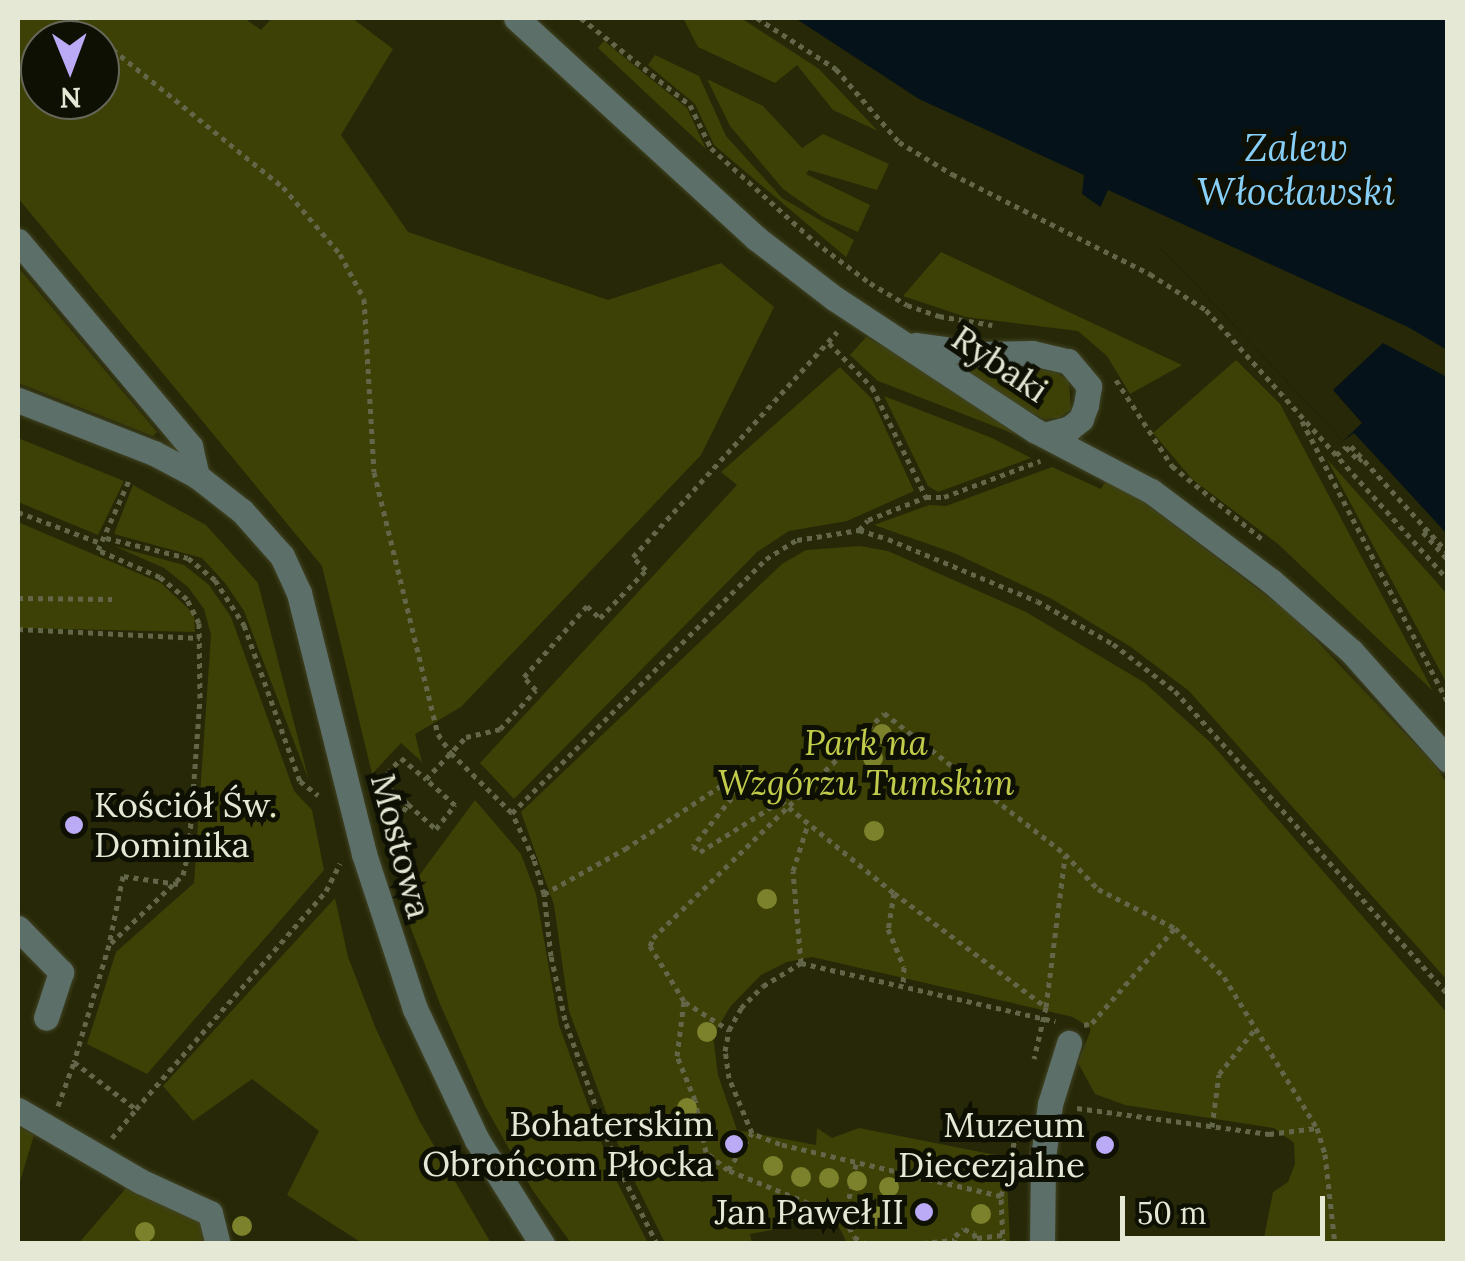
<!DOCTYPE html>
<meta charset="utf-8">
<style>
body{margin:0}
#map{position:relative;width:1465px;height:1261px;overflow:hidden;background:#262807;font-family:Lora,serif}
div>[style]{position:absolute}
.green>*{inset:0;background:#3d4106}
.water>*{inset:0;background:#051219}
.pier>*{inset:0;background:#262807}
.path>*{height:5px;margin-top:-2.5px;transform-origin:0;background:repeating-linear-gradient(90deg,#64664a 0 5px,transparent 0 10px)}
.roads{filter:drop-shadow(0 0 2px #414324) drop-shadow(0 0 2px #414324)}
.minor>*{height:25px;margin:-12.5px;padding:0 12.5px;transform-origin:12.5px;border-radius:12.5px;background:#5d6f69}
.trees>*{width:20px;height:20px;margin:-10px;border-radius:50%;background:#7c822c}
.dots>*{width:28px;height:28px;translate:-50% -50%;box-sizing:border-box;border:5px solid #0f1004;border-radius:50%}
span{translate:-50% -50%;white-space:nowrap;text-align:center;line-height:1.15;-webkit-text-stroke:10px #0f1004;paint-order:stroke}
.street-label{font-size:35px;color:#e5e8d5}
.park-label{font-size:35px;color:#c2cc4b;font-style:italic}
.poi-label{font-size:35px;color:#e5e8d5}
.left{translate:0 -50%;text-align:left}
.right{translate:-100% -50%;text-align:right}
.water-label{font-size:38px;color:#87cff6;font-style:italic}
.frame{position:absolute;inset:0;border:20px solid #e5e8d5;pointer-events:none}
.north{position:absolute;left:20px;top:20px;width:100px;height:100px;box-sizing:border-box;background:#0f1004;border:2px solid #656658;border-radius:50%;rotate:179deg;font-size:28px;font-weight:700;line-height:40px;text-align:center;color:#e5e8d5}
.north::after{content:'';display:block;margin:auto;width:35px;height:45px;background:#bbaaf6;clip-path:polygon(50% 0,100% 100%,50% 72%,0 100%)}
.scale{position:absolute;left:1120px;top:1196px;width:205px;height:45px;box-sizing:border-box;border:5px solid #e5e8d5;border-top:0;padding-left:12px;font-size:30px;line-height:35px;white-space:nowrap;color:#e5e8d5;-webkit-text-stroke:8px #0f1004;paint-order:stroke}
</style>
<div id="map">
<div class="green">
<div style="clip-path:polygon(evenodd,18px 18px,244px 18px,261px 30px,272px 18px,352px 18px,393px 49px,341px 135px,408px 232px,608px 300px,721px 263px,774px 307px,701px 455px,461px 707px,415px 734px,422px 762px,401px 743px,372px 774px,322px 566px,18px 198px,18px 18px,40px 40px,100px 40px,100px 100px,40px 100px,40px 40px)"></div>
<div style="clip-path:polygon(683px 18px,741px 18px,819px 69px,878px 131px,833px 110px,797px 65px,775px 83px,698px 47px)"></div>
<div style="clip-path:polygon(604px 41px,687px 108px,706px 149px,598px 48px)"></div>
<div style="clip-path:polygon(655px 55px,699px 76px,726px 136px,782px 198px,854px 240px,846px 257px,714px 145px,695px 104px,648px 65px)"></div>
<div style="clip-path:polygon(707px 79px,763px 106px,802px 148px,823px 134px,889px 164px,877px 190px,809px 170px,806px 174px,870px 205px,858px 232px,823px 217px,783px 189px,730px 126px)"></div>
<div style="clip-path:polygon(941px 252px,1182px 365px,1130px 394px,1107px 356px,1078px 331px,966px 317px,903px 296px)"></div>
<div style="clip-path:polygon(18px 267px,157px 432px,153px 436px,18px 383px)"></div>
<div style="clip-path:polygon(866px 337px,918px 365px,1017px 435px,878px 381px,850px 355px)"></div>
<div style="clip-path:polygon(1236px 360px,1280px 404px,1433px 691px,1278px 544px,1192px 479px,1153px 433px)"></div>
<div style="clip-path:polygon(954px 362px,1011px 363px,1057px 373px,1069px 381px,1071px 409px,1059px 418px,1044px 419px,1002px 398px)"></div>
<div style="clip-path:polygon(840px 367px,872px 399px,914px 491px,847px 521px,789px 531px,757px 552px,514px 799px,480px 763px,737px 485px,721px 472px)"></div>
<div style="clip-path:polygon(884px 396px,992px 438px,1031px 458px,938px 492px,928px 486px)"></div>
<div style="clip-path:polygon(18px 438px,124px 481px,98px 535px,18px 502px)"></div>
<div style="clip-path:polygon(1327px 459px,1447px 594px,1447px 684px)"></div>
<div style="clip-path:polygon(1052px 467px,1101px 489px,1107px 479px,1133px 494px,1293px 616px,1434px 764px,1447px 783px,1447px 980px,1189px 691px,1131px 647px,1052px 599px,954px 553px,874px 525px,929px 505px,946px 506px)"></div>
<div style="clip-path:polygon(133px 485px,206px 525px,258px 583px,309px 781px,244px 611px,225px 583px,202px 558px,114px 534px)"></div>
<div style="clip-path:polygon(18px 522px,161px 583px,194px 614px,195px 632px,18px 628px)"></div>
<div style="clip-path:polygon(114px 546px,184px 565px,209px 585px,231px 617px,294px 791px,312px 810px,324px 870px,147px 1074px,87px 1044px,116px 952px,194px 883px,211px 635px,204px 609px,188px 587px,164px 568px)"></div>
<div style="clip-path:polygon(860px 546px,888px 551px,1026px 612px,1145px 683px,1210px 742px,1447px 1013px,1447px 1243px,1263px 1243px,1273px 1192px,1288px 1182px,1295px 1164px,1294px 1143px,1274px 1128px,1125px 1105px,1095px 1094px,1078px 1063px,1091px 1029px,1073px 1017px,812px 957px,787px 962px,761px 975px,730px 1007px,713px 1036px,718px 1075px,737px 1130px,816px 1145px,817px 1128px,832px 1138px,859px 1128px,1006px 1157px,1010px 1243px,847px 1243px,833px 1215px,772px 1224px,772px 1230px,750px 1234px,752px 1243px,665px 1243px,623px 1158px,569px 1011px,554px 905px,521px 812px,782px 564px,806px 550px)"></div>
<div style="clip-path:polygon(475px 800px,521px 854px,536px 894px,559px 1025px,613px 1174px,648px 1243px,571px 1243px,533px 1191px,485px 1106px,440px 1004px,407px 918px,410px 888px)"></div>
<div style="clip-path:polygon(335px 898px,348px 957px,376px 1029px,419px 1120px,491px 1243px,362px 1243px,287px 1195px,319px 1131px,252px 1079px,193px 1121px,163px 1086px)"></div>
<div style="clip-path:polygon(18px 1126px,34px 1135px,18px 1188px)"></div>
<div style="clip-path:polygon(126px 1188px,200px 1220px,206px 1244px,78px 1244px)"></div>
</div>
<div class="water">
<div style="clip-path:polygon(795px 18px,1447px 18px,1447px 534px,1354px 433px,1343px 441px,1167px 254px,1082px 194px,1084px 175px,919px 99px)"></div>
</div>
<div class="pier">
<div style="clip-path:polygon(1108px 190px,1408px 327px,1447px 350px,1447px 377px,1383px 343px,1333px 390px,1362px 423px,1343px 441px,1167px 254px,1100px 208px)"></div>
</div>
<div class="path">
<div style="left:74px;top:18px;width:269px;rotate:39deg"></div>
<div style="left:283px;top:187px;width:88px;rotate:49.6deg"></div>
<div style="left:340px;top:254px;width:51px;rotate:61.9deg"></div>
<div style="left:364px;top:299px;width:173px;rotate:86.7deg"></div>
<div style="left:374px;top:472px;width:270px;rotate:76.3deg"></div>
<div style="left:438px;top:734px;width:23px;rotate:56deg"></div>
<div style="left:451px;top:753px;width:86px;rotate:44.5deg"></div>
<div style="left:581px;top:18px;width:139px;rotate:38.6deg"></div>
<div style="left:690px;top:105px;width:48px;rotate:64deg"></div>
<div style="left:711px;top:148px;width:140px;rotate:42.1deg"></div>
<div style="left:815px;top:242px;width:69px;rotate:36.7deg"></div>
<div style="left:870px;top:283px;width:43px;rotate:30.7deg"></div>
<div style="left:907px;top:305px;width:34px;rotate:19deg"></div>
<div style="left:939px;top:316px;width:54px;rotate:9.6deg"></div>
<div style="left:757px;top:18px;width:94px;rotate:32.8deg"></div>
<div style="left:836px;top:69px;width:96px;rotate:49.2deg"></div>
<div style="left:899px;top:142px;width:62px;rotate:31.1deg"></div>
<div style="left:952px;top:174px;width:222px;rotate:26.8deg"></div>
<div style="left:1150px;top:274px;width:67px;rotate:32.7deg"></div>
<div style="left:1206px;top:310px;width:363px;rotate:48.1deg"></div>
<div style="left:829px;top:343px;width:62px;rotate:45.7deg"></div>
<div style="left:872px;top:387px;width:123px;rotate:63.9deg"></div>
<div style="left:1116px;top:380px;width:103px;rotate:56.9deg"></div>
<div style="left:1172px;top:466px;width:116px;rotate:39deg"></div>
<div style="left:1302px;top:421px;width:318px;rotate:62.6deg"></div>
<div style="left:1351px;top:446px;width:144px;rotate:47.8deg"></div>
<div style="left:1336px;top:455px;width:13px;rotate:-39deg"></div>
<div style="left:1346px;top:447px;width:19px;rotate:47deg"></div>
<div style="left:1359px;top:461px;width:4px;rotate:-45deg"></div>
<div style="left:18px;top:512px;width:85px;rotate:20.6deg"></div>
<div style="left:859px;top:530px;width:13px;rotate:-48deg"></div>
<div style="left:868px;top:520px;width:62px;rotate:-21.6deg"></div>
<div style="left:926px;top:497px;width:18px"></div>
<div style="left:944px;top:497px;width:103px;rotate:-20.6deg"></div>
<div style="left:1427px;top:530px;width:4px;rotate:153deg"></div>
<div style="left:1423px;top:532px;width:38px;rotate:48deg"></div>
<div style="left:106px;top:538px;width:84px;rotate:13.7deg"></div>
<div style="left:188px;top:558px;width:35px;rotate:39deg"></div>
<div style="left:215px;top:580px;width:54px;rotate:57.2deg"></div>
<div style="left:244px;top:625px;width:166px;rotate:70.3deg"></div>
<div style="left:300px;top:781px;width:23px;rotate:38deg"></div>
<div style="left:18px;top:598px;width:94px;rotate:0.6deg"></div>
<div style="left:18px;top:629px;width:182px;rotate:2.8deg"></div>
<div style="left:408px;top:804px;width:38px;rotate:42deg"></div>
<div style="left:436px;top:829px;width:31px;rotate:-52deg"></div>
<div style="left:455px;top:805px;width:39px;rotate:-138deg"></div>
<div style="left:426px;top:779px;width:58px;rotate:-46.4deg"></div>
<div style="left:466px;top:737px;width:35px;rotate:-13deg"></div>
<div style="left:500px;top:729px;width:53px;rotate:-47.3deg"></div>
<div style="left:536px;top:690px;width:18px;rotate:-133deg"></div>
<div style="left:524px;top:677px;width:95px;rotate:-48.4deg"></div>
<div style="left:587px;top:606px;width:18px;rotate:43deg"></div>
<div style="left:600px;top:618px;width:66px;rotate:-46.2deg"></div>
<div style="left:646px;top:570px;width:18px;rotate:-135deg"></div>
<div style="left:633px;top:557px;width:304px;rotate:-47.8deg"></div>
<div style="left:388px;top:837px;width:39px;rotate:-59deg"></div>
<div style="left:408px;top:804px;width:35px;rotate:-140deg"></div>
<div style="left:381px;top:781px;width:30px;rotate:-49deg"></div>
<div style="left:401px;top:758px;width:33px;rotate:40deg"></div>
<div style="left:178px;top:884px;width:56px;rotate:-171.7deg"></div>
<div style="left:123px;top:876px;width:70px;rotate:101.5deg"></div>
<div style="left:109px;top:945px;width:122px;rotate:106.7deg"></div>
<div style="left:74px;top:1062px;width:78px;rotate:37.2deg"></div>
<div style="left:136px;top:1109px;width:289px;rotate:-48.9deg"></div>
<div style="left:326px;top:891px;width:31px;rotate:-63deg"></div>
<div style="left:894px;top:893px;width:36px;rotate:99deg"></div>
<div style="left:888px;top:929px;width:41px;rotate:67.2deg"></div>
<div style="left:904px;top:967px;width:19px;rotate:93deg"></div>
<div style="left:544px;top:894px;width:93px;rotate:-29.1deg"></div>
<div style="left:625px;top:849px;width:127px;rotate:-33.4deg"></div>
<div style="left:731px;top:779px;width:13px;rotate:58deg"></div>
<div style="left:738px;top:790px;width:72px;rotate:128.8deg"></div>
<div style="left:693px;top:846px;width:9px;rotate:41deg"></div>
<div style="left:700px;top:852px;width:96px;rotate:-32.2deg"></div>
<div style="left:781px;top:801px;width:146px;rotate:39.2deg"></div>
<div style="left:894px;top:893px;width:190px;rotate:36.9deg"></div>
<div style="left:1046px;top:1007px;width:53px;rotate:103deg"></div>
<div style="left:111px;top:943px;width:99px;rotate:-43.4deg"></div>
<div style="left:183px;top:875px;width:28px;rotate:-77deg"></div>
<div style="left:189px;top:848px;width:150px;rotate:-85.8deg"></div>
<div style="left:200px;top:698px;width:75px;rotate:-90.8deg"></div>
<div style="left:199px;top:623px;width:27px;rotate:-117deg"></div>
<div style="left:187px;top:599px;width:35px;rotate:-141deg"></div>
<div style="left:160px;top:577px;width:68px;rotate:-156.5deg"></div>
<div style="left:98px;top:550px;width:79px;rotate:-66deg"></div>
<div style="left:801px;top:963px;width:92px;rotate:-95deg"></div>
<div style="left:793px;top:871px;width:49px;rotate:-72.3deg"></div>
<div style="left:685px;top:1002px;width:52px;rotate:32.5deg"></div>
<div style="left:1046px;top:1007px;width:152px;rotate:-82.8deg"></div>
<div style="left:1084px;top:1025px;width:8px;rotate:-14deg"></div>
<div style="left:1092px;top:1023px;width:126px;rotate:-48.9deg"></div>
<div style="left:58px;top:1106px;width:47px;rotate:-70deg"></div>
<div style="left:1077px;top:1108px;width:194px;rotate:7.7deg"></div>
<div style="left:1269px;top:1134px;width:48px;rotate:-7.1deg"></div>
<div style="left:1212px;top:1127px;width:53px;rotate:-82.5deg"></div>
<div style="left:1219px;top:1074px;width:58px;rotate:-51.3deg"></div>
<div style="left:112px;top:1138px;width:38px;rotate:-50deg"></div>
<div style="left:856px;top:1164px;width:55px;rotate:101.5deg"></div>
<div style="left:845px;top:1218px;width:21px;rotate:65deg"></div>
<div style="left:854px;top:1237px;width:14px;rotate:30deg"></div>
<div style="left:728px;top:1170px;width:44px;rotate:-57deg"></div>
<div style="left:1001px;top:1196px;width:227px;rotate:-166.8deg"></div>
<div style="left:780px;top:1144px;width:30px;rotate:-159deg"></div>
<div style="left:752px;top:1133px;width:60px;rotate:-112.7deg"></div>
<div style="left:729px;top:1078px;width:27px;rotate:-98deg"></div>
<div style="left:725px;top:1051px;width:21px;rotate:-79deg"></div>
<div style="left:729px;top:1030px;width:25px;rotate:-61deg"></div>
<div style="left:741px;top:1008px;width:31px;rotate:-45deg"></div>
<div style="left:763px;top:986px;width:44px;rotate:-31.2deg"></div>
<div style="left:801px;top:963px;width:261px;rotate:12.9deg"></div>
<div style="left:845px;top:1218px;width:126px;rotate:-157.7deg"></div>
<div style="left:728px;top:1170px;width:28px;rotate:-141deg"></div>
<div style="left:706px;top:1152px;width:53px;rotate:-101.9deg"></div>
<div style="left:695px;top:1100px;width:48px;rotate:-112.2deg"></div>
<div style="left:677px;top:1056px;width:55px;rotate:-82.7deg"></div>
<div style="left:684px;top:1001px;width:65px;rotate:-121.7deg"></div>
<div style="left:650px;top:946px;width:9px;rotate:-69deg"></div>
<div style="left:653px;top:938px;width:322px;rotate:-44.2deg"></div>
<div style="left:884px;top:713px;width:229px;rotate:37.9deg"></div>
<div style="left:1065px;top:854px;width:48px;rotate:46.7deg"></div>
<div style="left:1098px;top:889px;width:86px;rotate:26.9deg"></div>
<div style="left:1175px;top:928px;width:69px;rotate:45deg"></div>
<div style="left:1224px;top:977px;width:177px;rotate:58.4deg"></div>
<div style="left:1317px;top:1128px;width:27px;rotate:73deg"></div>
<div style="left:1325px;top:1154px;width:91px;rotate:83.7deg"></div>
<div style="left:977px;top:1238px;width:25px;rotate:-7deg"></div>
<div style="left:657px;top:1244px;width:94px;rotate:-116.6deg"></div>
<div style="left:615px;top:1160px;width:149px;rotate:-109.7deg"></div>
<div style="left:565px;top:1020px;width:66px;rotate:-102.3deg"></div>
<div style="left:551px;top:956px;width:62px;rotate:-96.4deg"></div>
<div style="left:544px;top:894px;width:36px;rotate:-106deg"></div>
<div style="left:534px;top:859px;width:51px;rotate:-115.6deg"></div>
<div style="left:512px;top:813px;width:359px;rotate:-45deg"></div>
<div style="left:766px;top:559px;width:36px;rotate:-32deg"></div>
<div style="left:797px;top:540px;width:63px;rotate:-9.2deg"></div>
<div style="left:859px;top:530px;width:30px;rotate:17deg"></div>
<div style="left:888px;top:539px;width:161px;rotate:22.6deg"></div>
<div style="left:1037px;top:601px;width:87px;rotate:29.5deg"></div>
<div style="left:1113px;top:644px;width:78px;rotate:37.2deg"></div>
<div style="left:1175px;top:691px;width:408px;rotate:48deg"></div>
<div style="left:912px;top:1244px;width:42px;rotate:-5.4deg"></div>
<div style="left:954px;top:1244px;width:8px;rotate:-83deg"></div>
<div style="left:955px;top:1236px;width:11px;rotate:-38deg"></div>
<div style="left:964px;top:1229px;width:11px;rotate:22deg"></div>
<div style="left:974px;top:1233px;width:11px;rotate:75deg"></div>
<div style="left:1003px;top:1244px;width:48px;rotate:-92.4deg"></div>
<div style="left:1001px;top:1196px;width:75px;rotate:-76.1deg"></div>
</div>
<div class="roads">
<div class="minor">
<div style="left:516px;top:18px;width:326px;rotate:42.5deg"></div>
<div style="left:756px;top:238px;width:98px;rotate:37.6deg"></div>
<div style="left:834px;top:298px;width:242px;rotate:33.4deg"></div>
<div style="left:1036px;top:431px;width:130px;rotate:27.6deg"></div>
<div style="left:1151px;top:491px;width:150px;rotate:36.9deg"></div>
<div style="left:1271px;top:581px;width:106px;rotate:41.2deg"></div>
<div style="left:1351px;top:651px;width:146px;rotate:48.3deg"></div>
<div style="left:18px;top:241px;width:268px;rotate:50deg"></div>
<div style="left:190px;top:446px;width:31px;rotate:77deg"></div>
<div style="left:915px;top:345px;width:68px;rotate:7.7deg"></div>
<div style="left:982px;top:354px;width:50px;rotate:-1.1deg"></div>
<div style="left:1032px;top:353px;width:37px;rotate:13deg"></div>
<div style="left:1068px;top:361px;width:33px;rotate:50deg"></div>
<div style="left:1089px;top:386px;width:19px;rotate:99deg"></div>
<div style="left:1086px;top:405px;width:15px;rotate:110deg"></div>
<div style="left:1081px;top:419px;width:14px;rotate:141deg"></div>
<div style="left:1070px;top:428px;width:24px;rotate:165deg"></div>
<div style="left:18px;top:400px;width:146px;rotate:21.3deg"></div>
<div style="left:154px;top:453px;width:49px;rotate:28.1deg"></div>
<div style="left:197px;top:476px;width:57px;rotate:37.9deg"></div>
<div style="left:242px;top:511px;width:60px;rotate:48.4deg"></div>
<div style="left:282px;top:556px;width:41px;rotate:65.3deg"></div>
<div style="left:299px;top:593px;width:269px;rotate:76deg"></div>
<div style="left:364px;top:854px;width:163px;rotate:71.8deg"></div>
<div style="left:415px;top:1009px;width:145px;rotate:64.7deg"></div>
<div style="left:477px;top:1140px;width:123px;rotate:58deg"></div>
<div style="left:18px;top:928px;width:62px;rotate:45.7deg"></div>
<div style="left:61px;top:972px;width:48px;rotate:108.1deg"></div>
<div style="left:18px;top:1110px;width:141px;rotate:30.2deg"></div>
<div style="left:140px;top:1181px;width:77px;rotate:24.6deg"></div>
<div style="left:210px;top:1213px;width:32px;rotate:76deg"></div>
<div style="left:1042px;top:1244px;width:86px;rotate:-89.3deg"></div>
<div style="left:1043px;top:1158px;width:54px;rotate:-82.6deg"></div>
<div style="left:1050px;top:1104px;width:64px;rotate:-72.7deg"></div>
</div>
</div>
<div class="trees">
<div style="left:882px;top:734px"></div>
<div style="left:873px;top:758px"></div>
<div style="left:874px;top:831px"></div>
<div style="left:767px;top:899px"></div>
<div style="left:707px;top:1032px"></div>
<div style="left:687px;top:1108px"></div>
<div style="left:773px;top:1166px"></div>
<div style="left:801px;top:1177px"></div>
<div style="left:829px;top:1178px"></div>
<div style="left:857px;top:1181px"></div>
<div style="left:889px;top:1187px"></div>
<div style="left:981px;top:1214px"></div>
<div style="left:876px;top:1216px"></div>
<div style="left:852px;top:1217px"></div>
<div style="left:242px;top:1226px"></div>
<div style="left:145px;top:1232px"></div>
</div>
<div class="dots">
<div style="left:74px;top:825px;background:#bbaaf6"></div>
<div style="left:734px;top:1144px;background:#bbaaf6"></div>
<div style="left:1105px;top:1145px;background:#bbaaf6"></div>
<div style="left:924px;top:1212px;background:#bbaaf6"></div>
</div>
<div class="street-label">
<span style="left:1000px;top:364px;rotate:34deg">Rybaki</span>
<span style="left:401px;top:846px;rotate:75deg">Mostowa</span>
</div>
<div class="park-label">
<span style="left:866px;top:763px">Park na<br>Wzgórzu Tumskim</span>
</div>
<div class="poi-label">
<span class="left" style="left:94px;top:825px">Kościół Św.<br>Dominika</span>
<span class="right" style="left:714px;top:1144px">Bohaterskim<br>Obrońcom Płocka</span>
<span class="right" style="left:1085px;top:1145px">Muzeum<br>Diecezjalne</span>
<span class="right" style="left:904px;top:1212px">Jan Paweł II</span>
</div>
<div class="water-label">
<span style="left:1296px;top:170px">Zalew<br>Włocławski</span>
</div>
<div class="frame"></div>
<div class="north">N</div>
<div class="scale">50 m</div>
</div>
